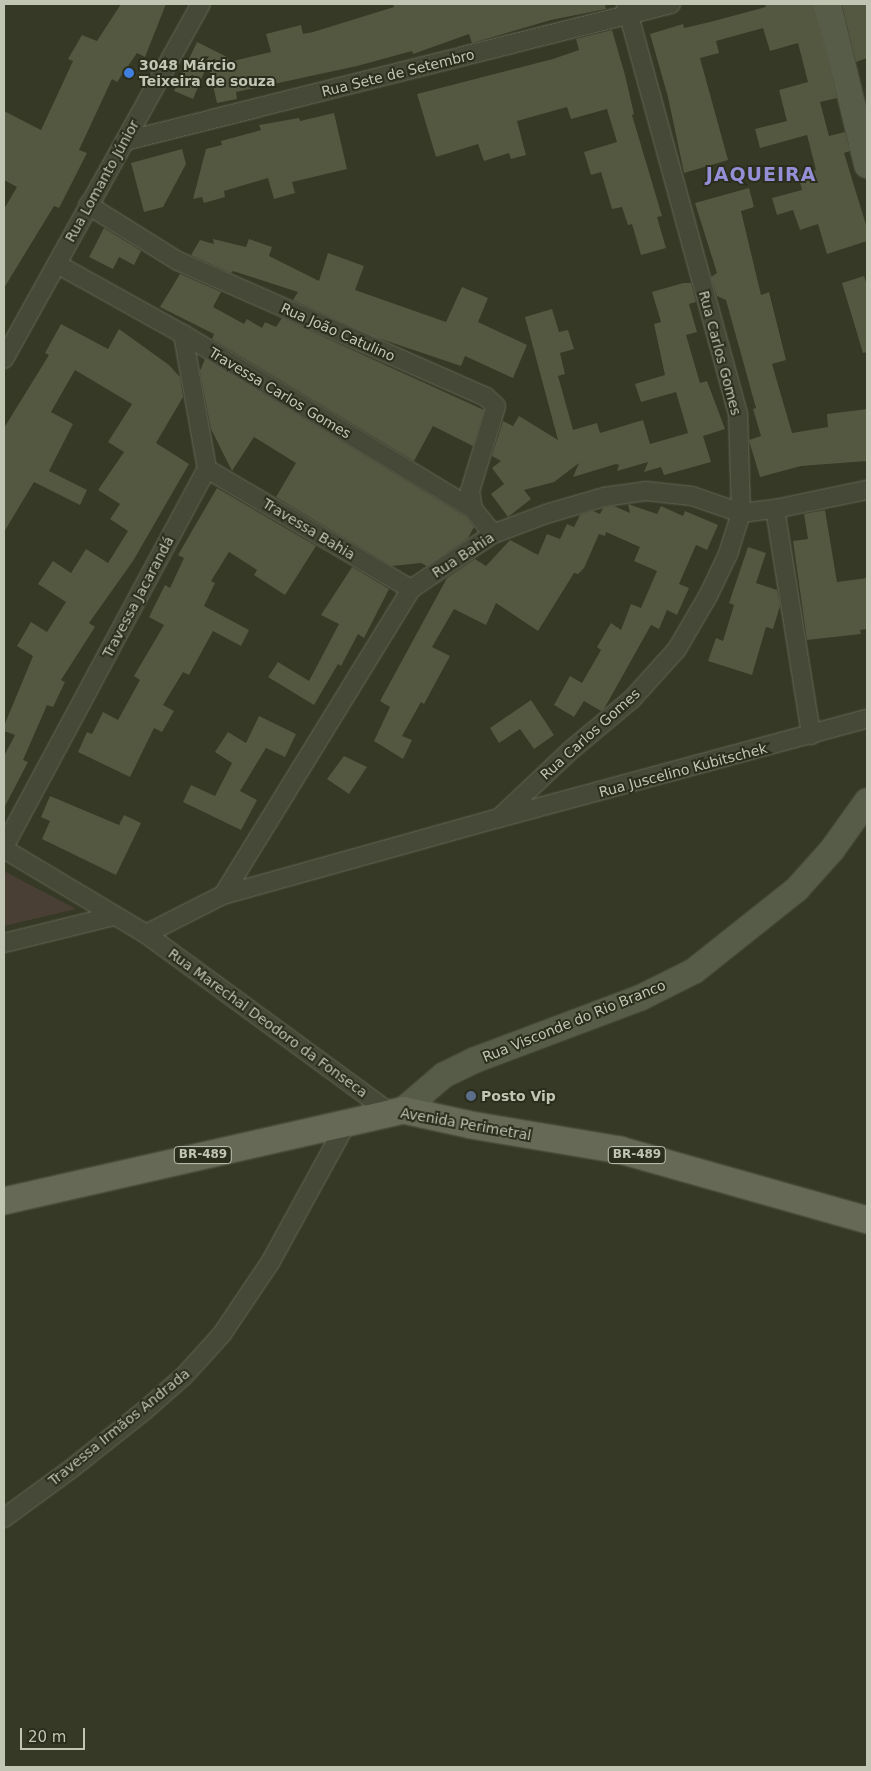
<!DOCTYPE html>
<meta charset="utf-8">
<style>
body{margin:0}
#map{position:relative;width:871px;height:1771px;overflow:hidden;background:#353925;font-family:"DejaVu Sans",sans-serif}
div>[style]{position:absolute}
.green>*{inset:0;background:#4a3f34}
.building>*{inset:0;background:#545841}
.roads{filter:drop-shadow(0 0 1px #646756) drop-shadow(0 0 1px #646756)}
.street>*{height:18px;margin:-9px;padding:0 9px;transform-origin:9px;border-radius:9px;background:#464938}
.secondary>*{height:24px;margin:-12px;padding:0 12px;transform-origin:12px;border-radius:12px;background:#565c47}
.primary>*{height:26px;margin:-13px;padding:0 13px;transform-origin:13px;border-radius:13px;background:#656956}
.dots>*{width:14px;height:14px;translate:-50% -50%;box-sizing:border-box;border:2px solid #2b2e1d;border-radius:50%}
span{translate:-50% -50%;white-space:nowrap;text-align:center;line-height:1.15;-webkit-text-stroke:4px #2b2e1d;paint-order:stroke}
.shield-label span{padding:1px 4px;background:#2b2e1d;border:1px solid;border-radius:4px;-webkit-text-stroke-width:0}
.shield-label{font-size:12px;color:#c1c5b3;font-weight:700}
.poi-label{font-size:14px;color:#c1c5b3;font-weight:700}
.left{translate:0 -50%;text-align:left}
.street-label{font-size:14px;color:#c1c5b3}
.district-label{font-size:19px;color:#948fd6;font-weight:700;letter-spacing:1px}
.frame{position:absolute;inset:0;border:5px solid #c1c5b3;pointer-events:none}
.scale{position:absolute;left:20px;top:1728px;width:65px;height:22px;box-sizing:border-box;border:2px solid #c1c5b3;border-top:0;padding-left:6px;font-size:15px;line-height:18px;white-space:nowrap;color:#c1c5b3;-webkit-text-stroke:4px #2b2e1d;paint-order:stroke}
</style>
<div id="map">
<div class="green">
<div style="clip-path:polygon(4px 871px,76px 909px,4px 926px)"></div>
</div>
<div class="building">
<div style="clip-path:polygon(121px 4px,166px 4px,145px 57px,137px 53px,117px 82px,112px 79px,79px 150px,87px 153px,59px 208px,54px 206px,4px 288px,4px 209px,17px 187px,4px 180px,4px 111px,41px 130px,73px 61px,68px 59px,82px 35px,97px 41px)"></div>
<div style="clip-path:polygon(393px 4px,605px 4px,606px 9px,551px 20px,472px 43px,469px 34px,413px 54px,412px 51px,357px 66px,236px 92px,237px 99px,217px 103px,208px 63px,193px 99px,174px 91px,197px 42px,227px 57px,229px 62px,271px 52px,266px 34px,301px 25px,303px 34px,313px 32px,394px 7px)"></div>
<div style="clip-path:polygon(765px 4px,815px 4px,837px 98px,820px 102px,829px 136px,845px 132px,850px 151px,844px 153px,867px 228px,867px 241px,827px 254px,818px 224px,800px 230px,793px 210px,777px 215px,772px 198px,802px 190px,798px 175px,816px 170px,807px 135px,760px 148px,755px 129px,787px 121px,779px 90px,808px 82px,798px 43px,770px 51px,763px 28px,716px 41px,719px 53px,700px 58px,728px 160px,684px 173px,668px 97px,650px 34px,683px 24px,684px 28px,710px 22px,766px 7px)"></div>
<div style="clip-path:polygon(842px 4px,867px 4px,867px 58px,856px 62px)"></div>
<div style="clip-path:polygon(612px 30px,625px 75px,634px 114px,632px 115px,662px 216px,657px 217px,666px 248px,641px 255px,632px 224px,628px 225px,622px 207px,612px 209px,601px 172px,591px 175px,584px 152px,617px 142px,607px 109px,571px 119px,567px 107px,517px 121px,526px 155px,511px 159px,509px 153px,484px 161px,478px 144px,436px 157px,417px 94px,553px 59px,579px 50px,576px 39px)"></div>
<div style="clip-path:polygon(334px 113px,347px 169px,292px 182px,295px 193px,274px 199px,268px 178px,224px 191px,225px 197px,204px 203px,202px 197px,193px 199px,206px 149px,222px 145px,221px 141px,261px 130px,259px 125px,299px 118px,300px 121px)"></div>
<div style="clip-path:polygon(182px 149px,186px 164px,163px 207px,144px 212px,131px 163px)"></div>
<div style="clip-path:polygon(749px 188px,754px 207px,741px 211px,761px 295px,769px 292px,786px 360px,772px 364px,792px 433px,828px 427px,827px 414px,867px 409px,867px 461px,801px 466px,760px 477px,750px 444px,749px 440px,761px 436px,753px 409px,756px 408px,726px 300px,717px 296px,711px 277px,717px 273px,695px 203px)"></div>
<div style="clip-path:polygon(104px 228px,141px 251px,134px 265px,119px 257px,113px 269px,89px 257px)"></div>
<div style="clip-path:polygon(213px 239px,246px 247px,249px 239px,272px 247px,269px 256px,319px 281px,328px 253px,364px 266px,355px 290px,446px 322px,462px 287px,488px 298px,478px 322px,527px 345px,513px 378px,465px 356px,461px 366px,375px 337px,293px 300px,298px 292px,233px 271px,231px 273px,191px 255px,200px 240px,214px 244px)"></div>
<div style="clip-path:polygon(180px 274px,221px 292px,213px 307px,244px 324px,247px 319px,262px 328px,265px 322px,276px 327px,282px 318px,484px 410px,473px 446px,433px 426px,414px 461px,212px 339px,214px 334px,160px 307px)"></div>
<div style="clip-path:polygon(864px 276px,867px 286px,867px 352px,863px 353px,842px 283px)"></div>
<div style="clip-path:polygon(683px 283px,691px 283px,696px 302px,689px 304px,697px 332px,686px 335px,700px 383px,707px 381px,725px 429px,703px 436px,711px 462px,664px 475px,661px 467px,644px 472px,648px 462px,617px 471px,619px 465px,616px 464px,573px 477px,579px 463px,554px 482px,524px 490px,531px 499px,508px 517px,491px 494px,504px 484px,492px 468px,501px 461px,492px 456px,503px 421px,513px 426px,519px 416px,558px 440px,525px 317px,552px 309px,559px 332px,568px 330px,574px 349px,560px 353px,565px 374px,558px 376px,573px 430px,597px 423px,600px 433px,643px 420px,650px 444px,688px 433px,676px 392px,641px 402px,635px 384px,665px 375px,654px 324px,661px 322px,652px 292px)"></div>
<div style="clip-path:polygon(61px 324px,108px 349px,119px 329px,169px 365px,180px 377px,183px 397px,156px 443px,189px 464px,133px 561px,89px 623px,95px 627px,61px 680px,65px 682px,53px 707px,47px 705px,23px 760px,28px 762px,4px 808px,4px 756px,15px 735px,4px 731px,4px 726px,33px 656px,17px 646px,31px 622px,47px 632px,66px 602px,38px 584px,53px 561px,71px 573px,86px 549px,108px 563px,128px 531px,110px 519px,120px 504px,98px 490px,124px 452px,108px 442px,132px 404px,75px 370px,51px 412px,73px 424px,49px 471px,87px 490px,80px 505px,34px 482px,4px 532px,4px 428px,49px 355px,45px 353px)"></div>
<div style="clip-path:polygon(205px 359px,466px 517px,474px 527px,468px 538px,427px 566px,421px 563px,392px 566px,276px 497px,296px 463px,254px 437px,232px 471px,211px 429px,200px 371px)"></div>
<div style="clip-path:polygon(217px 488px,316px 546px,285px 595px,254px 575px,257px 570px,229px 552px,211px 581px,215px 583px,204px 606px,249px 630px,241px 646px,213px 631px,189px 675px,183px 672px,163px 705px,174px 711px,162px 732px,154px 728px,130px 777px,78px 752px,87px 732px,92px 734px,103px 712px,118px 720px,140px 680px,134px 676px,164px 625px,149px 617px,165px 585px,170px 588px,184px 558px,178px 555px)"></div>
<div style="clip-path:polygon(628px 504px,657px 514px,661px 506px,683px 516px,685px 511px,718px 525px,707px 550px,696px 545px,679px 584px,689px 588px,677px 615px,667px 610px,659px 629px,651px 625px,604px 709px,601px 711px,584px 701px,574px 717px,554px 705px,570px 676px,582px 683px,601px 650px,597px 647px,611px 623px,621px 630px,631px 604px,641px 608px,657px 571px,634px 561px,640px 547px,606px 532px,605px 536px,599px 534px,584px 568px,578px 574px,574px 573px,538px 631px,496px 603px,486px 625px,454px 609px,432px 647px,450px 656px,424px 704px,421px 702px,402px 736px,412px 740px,403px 759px,374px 741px,390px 707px,380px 701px,447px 578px,475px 559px,486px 566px,510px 540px,538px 555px,547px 534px,560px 539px,567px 524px,574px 527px,580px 515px,593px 511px,600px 514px,603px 508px,614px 506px,630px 513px)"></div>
<div style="clip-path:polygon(825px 510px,837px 582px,867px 578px,867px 629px,860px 630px,861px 634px,807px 640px,793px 541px,808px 539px,804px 514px)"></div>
<div style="clip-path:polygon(748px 547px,766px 553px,756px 583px,777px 590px,780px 606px,773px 629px,766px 627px,752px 675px,708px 661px,716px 638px,723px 641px,734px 605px,729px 603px)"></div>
<div style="clip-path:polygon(352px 567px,389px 589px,364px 638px,358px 634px,341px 666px,338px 664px,314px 705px,268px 677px,278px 662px,309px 681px,339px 624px,321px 615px)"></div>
<div style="clip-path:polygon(531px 700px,554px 735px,534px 749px,520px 729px,499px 743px,490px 728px)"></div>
<div style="clip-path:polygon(259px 716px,296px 734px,285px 757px,266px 748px,240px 791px,257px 800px,241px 830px,183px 802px,191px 785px,215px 796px,232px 763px,215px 752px,228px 732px,246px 743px)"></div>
<div style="clip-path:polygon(344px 756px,367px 767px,349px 794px,327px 779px)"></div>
<div style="clip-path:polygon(50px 796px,119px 825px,124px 815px,141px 823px,116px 875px,42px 839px,50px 821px,41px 817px)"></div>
</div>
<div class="roads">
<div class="street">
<div style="left:125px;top:141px;width:563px;rotate:-14.09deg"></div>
<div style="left:88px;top:205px;width:106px;rotate:31.9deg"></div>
<div style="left:178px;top:261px;width:337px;rotate:23.8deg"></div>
<div style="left:486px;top:397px;width:13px;rotate:42deg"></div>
<div style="left:496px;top:406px;width:89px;rotate:107deg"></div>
<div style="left:470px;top:491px;width:18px;rotate:81deg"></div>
<div style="left:57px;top:264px;width:144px;rotate:29.1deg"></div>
<div style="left:183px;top:334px;width:339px;rotate:31.1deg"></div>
<div style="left:473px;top:509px;width:32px;rotate:51deg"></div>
<div style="left:4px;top:359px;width:406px;rotate:-61deg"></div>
<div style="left:207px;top:469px;width:237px;rotate:30.5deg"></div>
<div style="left:775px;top:509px;width:229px;rotate:80.9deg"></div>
<div style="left:499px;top:818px;width:381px;rotate:-15.1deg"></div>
<div style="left:4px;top:847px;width:429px;rotate:-61.8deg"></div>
<div style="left:207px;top:469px;width:137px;rotate:-100.1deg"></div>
<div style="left:4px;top:849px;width:165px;rotate:30.9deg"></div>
<div style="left:146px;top:934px;width:301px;rotate:36.2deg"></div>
<div style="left:223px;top:895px;width:359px;rotate:-58.4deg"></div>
<div style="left:411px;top:589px;width:99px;rotate:-33.9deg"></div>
<div style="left:493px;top:534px;width:57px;rotate:-20.7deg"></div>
<div style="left:546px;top:514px;width:60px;rotate:-16.3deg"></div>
<div style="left:604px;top:497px;width:42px;rotate:-8.1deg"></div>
<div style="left:646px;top:491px;width:46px;rotate:6.2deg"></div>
<div style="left:692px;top:496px;width:52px;rotate:19.1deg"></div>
<div style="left:741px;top:513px;width:34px;rotate:-7deg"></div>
<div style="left:775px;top:509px;width:94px;rotate:-11.7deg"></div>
<div style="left:146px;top:934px;width:86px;rotate:-26.9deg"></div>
<div style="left:223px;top:895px;width:287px;rotate:-15.6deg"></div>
<div style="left:499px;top:818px;width:99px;rotate:-43.4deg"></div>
<div style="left:571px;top:750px;width:80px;rotate:-39.9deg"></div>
<div style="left:632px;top:699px;width:67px;rotate:-48deg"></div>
<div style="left:677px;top:649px;width:61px;rotate:-59.7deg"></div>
<div style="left:708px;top:596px;width:47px;rotate:-64.5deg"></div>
<div style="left:728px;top:554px;width:43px;rotate:-72.4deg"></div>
<div style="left:741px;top:513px;width:99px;rotate:-91.7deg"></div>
<div style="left:738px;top:414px;width:425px;rotate:-105.3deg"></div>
<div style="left:4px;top:943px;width:113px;rotate:-13.8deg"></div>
<div style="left:4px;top:1518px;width:83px;rotate:-36.2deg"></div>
<div style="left:71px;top:1469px;width:93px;rotate:-38.5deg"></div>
<div style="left:144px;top:1411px;width:53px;rotate:-41.2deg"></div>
<div style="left:184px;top:1376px;width:57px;rotate:-47.9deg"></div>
<div style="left:222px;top:1334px;width:88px;rotate:-56.1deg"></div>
<div style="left:271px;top:1261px;width:158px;rotate:-61.3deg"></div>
</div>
<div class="secondary">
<div style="left:828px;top:4px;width:166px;rotate:76.4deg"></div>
<div style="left:403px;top:1110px;width:54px;rotate:-40.5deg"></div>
<div style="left:444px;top:1075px;width:34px;rotate:-26deg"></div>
<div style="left:475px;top:1060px;width:176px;rotate:-20.6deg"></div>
<div style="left:640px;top:998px;width:60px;rotate:-26.6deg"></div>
<div style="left:694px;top:971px;width:132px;rotate:-38.5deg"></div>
<div style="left:797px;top:889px;width:52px;rotate:-48.1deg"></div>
<div style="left:832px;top:850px;width:60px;rotate:-54.5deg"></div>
</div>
<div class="primary">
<div style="left:4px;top:1201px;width:409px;rotate:-12.8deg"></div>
<div style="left:403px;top:1110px;width:70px;rotate:12.4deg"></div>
<div style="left:471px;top:1125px;width:151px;rotate:9.5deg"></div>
<div style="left:620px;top:1150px;width:257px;rotate:15.8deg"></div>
</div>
</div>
<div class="dots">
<div style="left:129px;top:73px;background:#3f7fe0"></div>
<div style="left:471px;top:1096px;background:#5c6f8a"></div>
</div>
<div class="shield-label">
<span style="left:203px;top:1155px">BR-489</span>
<span style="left:637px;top:1155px">BR-489</span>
</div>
<div class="poi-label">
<span class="left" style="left:139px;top:73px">3048 Márcio<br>Teixeira de souza</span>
<span class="left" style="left:481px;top:1096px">Posto Vip</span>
</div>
<div class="street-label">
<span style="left:398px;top:73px;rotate:-14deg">Rua Sete de Setembro</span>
<span style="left:102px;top:181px;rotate:-61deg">Rua Lomanto Júnior</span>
<span style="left:338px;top:332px;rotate:24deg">Rua João Catulino</span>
<span style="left:720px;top:353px;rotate:75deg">Rua Carlos Gomes</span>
<span style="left:280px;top:393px;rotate:31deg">Travessa Carlos Gomes</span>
<span style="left:309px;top:529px;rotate:31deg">Travessa Bahia</span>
<span style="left:463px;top:555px;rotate:-33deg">Rua Bahia</span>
<span style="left:138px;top:597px;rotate:-62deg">Travessa Jacarandá</span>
<span style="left:590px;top:734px;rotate:-42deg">Rua Carlos Gomes</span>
<span style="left:683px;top:770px;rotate:-15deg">Rua Juscelino Kubitschek</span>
<span style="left:574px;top:1021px;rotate:-22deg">Rua Visconde do Rio Branco</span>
<span style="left:268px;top:1023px;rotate:36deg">Rua Marechal Deodoro da Fonseca</span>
<span style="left:466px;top:1124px;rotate:10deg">Avenida Perimetral</span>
<span style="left:119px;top:1427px;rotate:-39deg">Travessa Irmãos Andrada</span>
</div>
<div class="district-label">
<span style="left:761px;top:175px">JAQUEIRA</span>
</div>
<div class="frame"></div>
<div class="scale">20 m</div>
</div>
